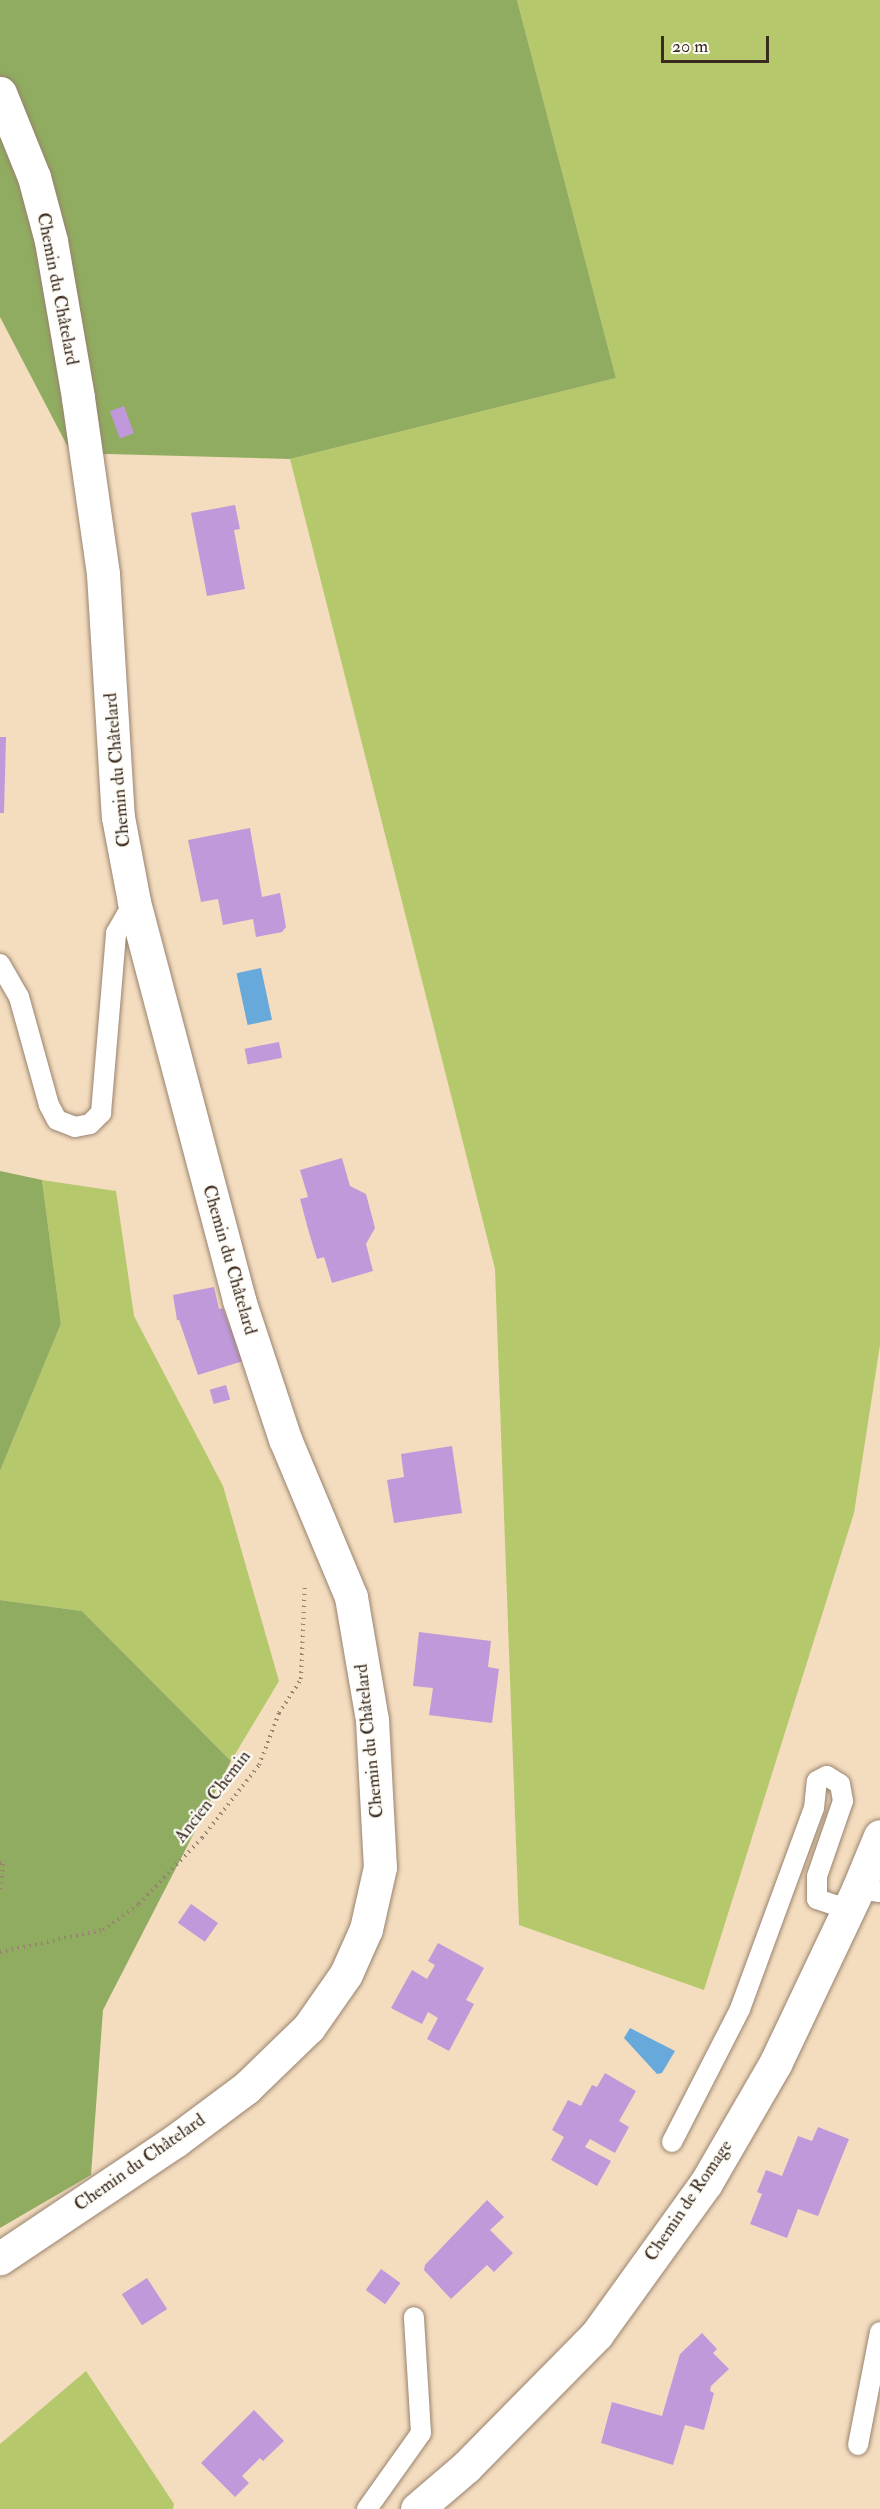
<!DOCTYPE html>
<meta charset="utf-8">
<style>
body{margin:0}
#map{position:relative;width:880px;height:2509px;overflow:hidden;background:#f4dcbf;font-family:"IM FELL Double Pica",serif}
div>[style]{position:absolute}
.green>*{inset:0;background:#b6c86c}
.forest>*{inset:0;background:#90ac60}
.water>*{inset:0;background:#68a9dc;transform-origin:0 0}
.building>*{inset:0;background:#bf99da;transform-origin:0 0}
.path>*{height:4px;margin-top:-2px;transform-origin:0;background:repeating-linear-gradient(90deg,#98836e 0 1.5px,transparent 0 6px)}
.roads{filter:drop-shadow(0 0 2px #98836e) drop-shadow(0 0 2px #98836e)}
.service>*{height:20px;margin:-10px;padding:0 10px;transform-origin:10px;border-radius:10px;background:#fff}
.minor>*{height:33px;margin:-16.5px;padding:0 16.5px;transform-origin:16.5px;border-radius:16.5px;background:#fff}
span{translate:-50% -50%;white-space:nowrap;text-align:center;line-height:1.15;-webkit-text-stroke:4.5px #fdfcf7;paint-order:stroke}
.street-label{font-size:18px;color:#3b2a1e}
.scale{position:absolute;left:661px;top:36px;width:108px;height:27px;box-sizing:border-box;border:3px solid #3b2a1e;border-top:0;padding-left:8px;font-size:18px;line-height:21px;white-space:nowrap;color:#3b2a1e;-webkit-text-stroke:4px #fdfcf7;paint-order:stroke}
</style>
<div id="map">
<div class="green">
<div style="clip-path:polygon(517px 0,880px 0,880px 1345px,854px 1513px,704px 1990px,519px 1925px,495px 1269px,290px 459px,616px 378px)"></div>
<div style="clip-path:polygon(42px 1180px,116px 1191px,134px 1316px,223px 1486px,279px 1681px,231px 1761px,82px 1611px,0 1600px,0 1471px,61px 1324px)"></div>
<div style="clip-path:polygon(86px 2371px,174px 2504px,173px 2509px,0 2509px,0 2444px)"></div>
</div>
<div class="forest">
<div style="clip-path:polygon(0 0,517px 0,616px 378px,290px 459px,71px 453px,0 317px)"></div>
<div style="clip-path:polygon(0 1171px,42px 1180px,61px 1324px,0 1471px)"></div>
<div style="clip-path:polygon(0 1600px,82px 1611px,231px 1761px,103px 2010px,91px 2175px,0 2228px)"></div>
</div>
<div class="water">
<div style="left:261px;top:968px;width:53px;height:25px;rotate:78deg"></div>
<div style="clip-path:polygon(630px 2028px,675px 2051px,662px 2073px,657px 2074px,624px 2038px)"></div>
</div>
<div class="building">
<div style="left:124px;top:406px;width:29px;height:15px;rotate:70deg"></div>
<div style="clip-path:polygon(235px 505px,240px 529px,234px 530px,245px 589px,207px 596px,191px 513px)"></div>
<div style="clip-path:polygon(0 737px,6px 737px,4px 813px,0 813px)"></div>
<div style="clip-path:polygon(250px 828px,262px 897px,280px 893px,286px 927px,282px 932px,256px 937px,253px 919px,223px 925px,218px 899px,201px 902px,188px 840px)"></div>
<div style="left:279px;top:1042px;width:16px;height:35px;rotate:79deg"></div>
<div style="clip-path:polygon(342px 1158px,350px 1186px,366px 1194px,375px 1228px,366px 1244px,373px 1271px,332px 1283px,324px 1257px,317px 1259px,308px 1229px,300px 1199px,308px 1197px,300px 1170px)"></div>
<div style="clip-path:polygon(214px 1287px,219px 1309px,223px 1308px,243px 1361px,198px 1375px,179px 1320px,177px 1320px,173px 1295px)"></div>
<div style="left:226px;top:1385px;width:15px;height:17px;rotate:74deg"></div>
<div style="clip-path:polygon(452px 1446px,462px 1513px,394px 1523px,387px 1480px,404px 1477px,401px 1454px)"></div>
<div style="clip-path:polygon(419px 1632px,491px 1641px,488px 1667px,499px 1669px,492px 1723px,429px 1715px,433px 1688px,413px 1686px)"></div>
<div style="left:191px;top:1904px;width:33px;height:23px;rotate:35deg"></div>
<div style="clip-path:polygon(438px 1943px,484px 1968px,466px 2000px,474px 2004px,449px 2051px,427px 2039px,438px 2018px,428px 2012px,422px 2024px,391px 2008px,412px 1970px,427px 1979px,435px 1965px,428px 1961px)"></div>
<div style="clip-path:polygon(605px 2073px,636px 2091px,619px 2121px,629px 2127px,615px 2153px,590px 2139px,585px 2147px,611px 2161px,597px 2186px,551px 2160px,564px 2137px,552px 2130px,568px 2100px,581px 2106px,592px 2085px,597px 2087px)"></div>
<div style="clip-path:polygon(818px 2127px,849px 2139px,818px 2216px,798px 2209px,787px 2238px,750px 2224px,762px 2194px,757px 2192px,766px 2170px,782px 2176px,798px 2136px,812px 2141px)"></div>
<div style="clip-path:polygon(487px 2200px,504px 2217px,490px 2230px,513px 2253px,494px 2272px,487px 2265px,451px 2299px,424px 2270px,425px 2265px)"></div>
<div style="left:381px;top:2269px;width:24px;height:26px;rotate:36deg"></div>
<div style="left:147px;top:2278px;width:37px;height:30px;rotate:57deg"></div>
<div style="clip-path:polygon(702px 2333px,717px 2349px,713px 2353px,729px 2369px,711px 2386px,710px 2391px,714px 2393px,704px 2430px,685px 2425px,673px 2465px,601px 2443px,612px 2402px,662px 2416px,680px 2354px)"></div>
<div style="clip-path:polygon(254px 2410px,284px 2441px,263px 2461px,260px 2458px,242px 2476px,249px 2483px,235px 2497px,201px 2463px)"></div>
</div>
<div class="path">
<div style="left:0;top:1863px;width:3px;rotate:18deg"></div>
<div style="left:3px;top:1864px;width:28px;rotate:96deg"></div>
<div style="left:0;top:1952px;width:105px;rotate:-12.1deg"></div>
<div style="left:103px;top:1930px;width:44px;rotate:-35.8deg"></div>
<div style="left:139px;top:1904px;width:91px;rotate:-46.3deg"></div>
<div style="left:202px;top:1838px;width:93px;rotate:-52deg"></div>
<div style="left:259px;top:1765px;width:56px;rotate:-69deg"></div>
<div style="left:279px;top:1713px;width:40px;rotate:-57.1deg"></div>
<div style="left:301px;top:1679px;width:96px;rotate:-87.6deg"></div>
</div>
<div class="roads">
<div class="service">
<div style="left:0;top:964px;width:38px;rotate:60deg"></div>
<div style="left:19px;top:997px;width:112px;rotate:74.5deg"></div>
<div style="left:49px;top:1105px;width:17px;rotate:62deg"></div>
<div style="left:57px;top:1120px;width:19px;rotate:21deg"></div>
<div style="left:75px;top:1127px;width:15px;rotate:-11deg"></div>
<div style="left:90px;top:1124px;width:16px;rotate:-45deg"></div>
<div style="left:101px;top:1113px;width:181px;rotate:-85.2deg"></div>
<div style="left:116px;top:933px;width:36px;rotate:-60deg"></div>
<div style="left:672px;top:2142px;width:149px;rotate:-62.9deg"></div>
<div style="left:740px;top:2009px;width:214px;rotate:-69.8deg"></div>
<div style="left:814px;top:1808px;width:27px;rotate:-84deg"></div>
<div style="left:817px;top:1781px;width:11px;rotate:-27deg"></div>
<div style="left:827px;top:1776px;width:15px;rotate:32deg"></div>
<div style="left:840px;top:1784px;width:17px;rotate:80deg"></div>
<div style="left:843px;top:1801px;width:79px;rotate:109.1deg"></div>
<div style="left:817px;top:1876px;width:23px;rotate:90deg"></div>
<div style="left:817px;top:1899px;width:24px;rotate:19deg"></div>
<div style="left:840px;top:1907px;width:25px;rotate:-45deg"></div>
<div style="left:858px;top:1889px;width:22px;rotate:8deg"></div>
<div style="left:858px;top:2445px;width:115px;rotate:-79deg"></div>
<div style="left:367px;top:2509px;width:93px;rotate:-54.6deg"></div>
<div style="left:421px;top:2433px;width:116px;rotate:-93.5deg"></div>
</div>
<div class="minor">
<div style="left:0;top:93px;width:91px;rotate:68deg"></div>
<div style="left:34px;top:177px;width:66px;rotate:75.1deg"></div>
<div style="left:51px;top:241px;width:159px;rotate:80.2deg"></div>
<div style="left:78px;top:398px;width:178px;rotate:81.9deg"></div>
<div style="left:103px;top:574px;width:243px;rotate:86.5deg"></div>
<div style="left:118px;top:817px;width:86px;rotate:79.3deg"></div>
<div style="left:134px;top:902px;width:412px;rotate:75.2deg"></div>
<div style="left:239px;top:1300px;width:146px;rotate:71.7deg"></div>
<div style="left:285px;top:1439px;width:171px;rotate:67.3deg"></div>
<div style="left:351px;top:1597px;width:125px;rotate:80.3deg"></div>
<div style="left:372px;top:1720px;width:147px;rotate:86.9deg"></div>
<div style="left:380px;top:1867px;width:64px;rotate:102.7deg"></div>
<div style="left:366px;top:1929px;width:49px;rotate:114deg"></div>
<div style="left:346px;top:1974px;width:65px;rotate:124.9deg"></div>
<div style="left:309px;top:2027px;width:88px;rotate:135.9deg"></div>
<div style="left:246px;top:2088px;width:89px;rotate:143.3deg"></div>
<div style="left:175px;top:2141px;width:211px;rotate:146.2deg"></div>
<div style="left:417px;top:2509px;width:65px;rotate:-40.6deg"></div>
<div style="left:466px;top:2467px;width:187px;rotate:-45.4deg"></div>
<div style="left:597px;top:2334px;width:186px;rotate:-54.2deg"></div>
<div style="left:706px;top:2183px;width:138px;rotate:-59.9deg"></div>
<div style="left:775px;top:2064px;width:194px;rotate:-64.6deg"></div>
<div style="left:858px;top:1889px;width:57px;rotate:-67.5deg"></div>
</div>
</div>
<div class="street-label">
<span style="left:57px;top:289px;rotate:79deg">Chemin du Châtelard</span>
<span style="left:118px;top:770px;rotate:-95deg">Chemin du Châtelard</span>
<span style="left:229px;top:1260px;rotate:74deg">Chemin du Châtelard</span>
<span style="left:370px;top:1741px;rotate:-96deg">Chemin du Châtelard</span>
<span style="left:213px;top:1797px;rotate:-52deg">Ancien Chemin</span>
<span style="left:140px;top:2163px;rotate:-35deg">Chemin du Châtelard</span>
<span style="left:689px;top:2201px;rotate:-56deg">Chemin de Romage</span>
</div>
<div class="scale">20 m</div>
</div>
